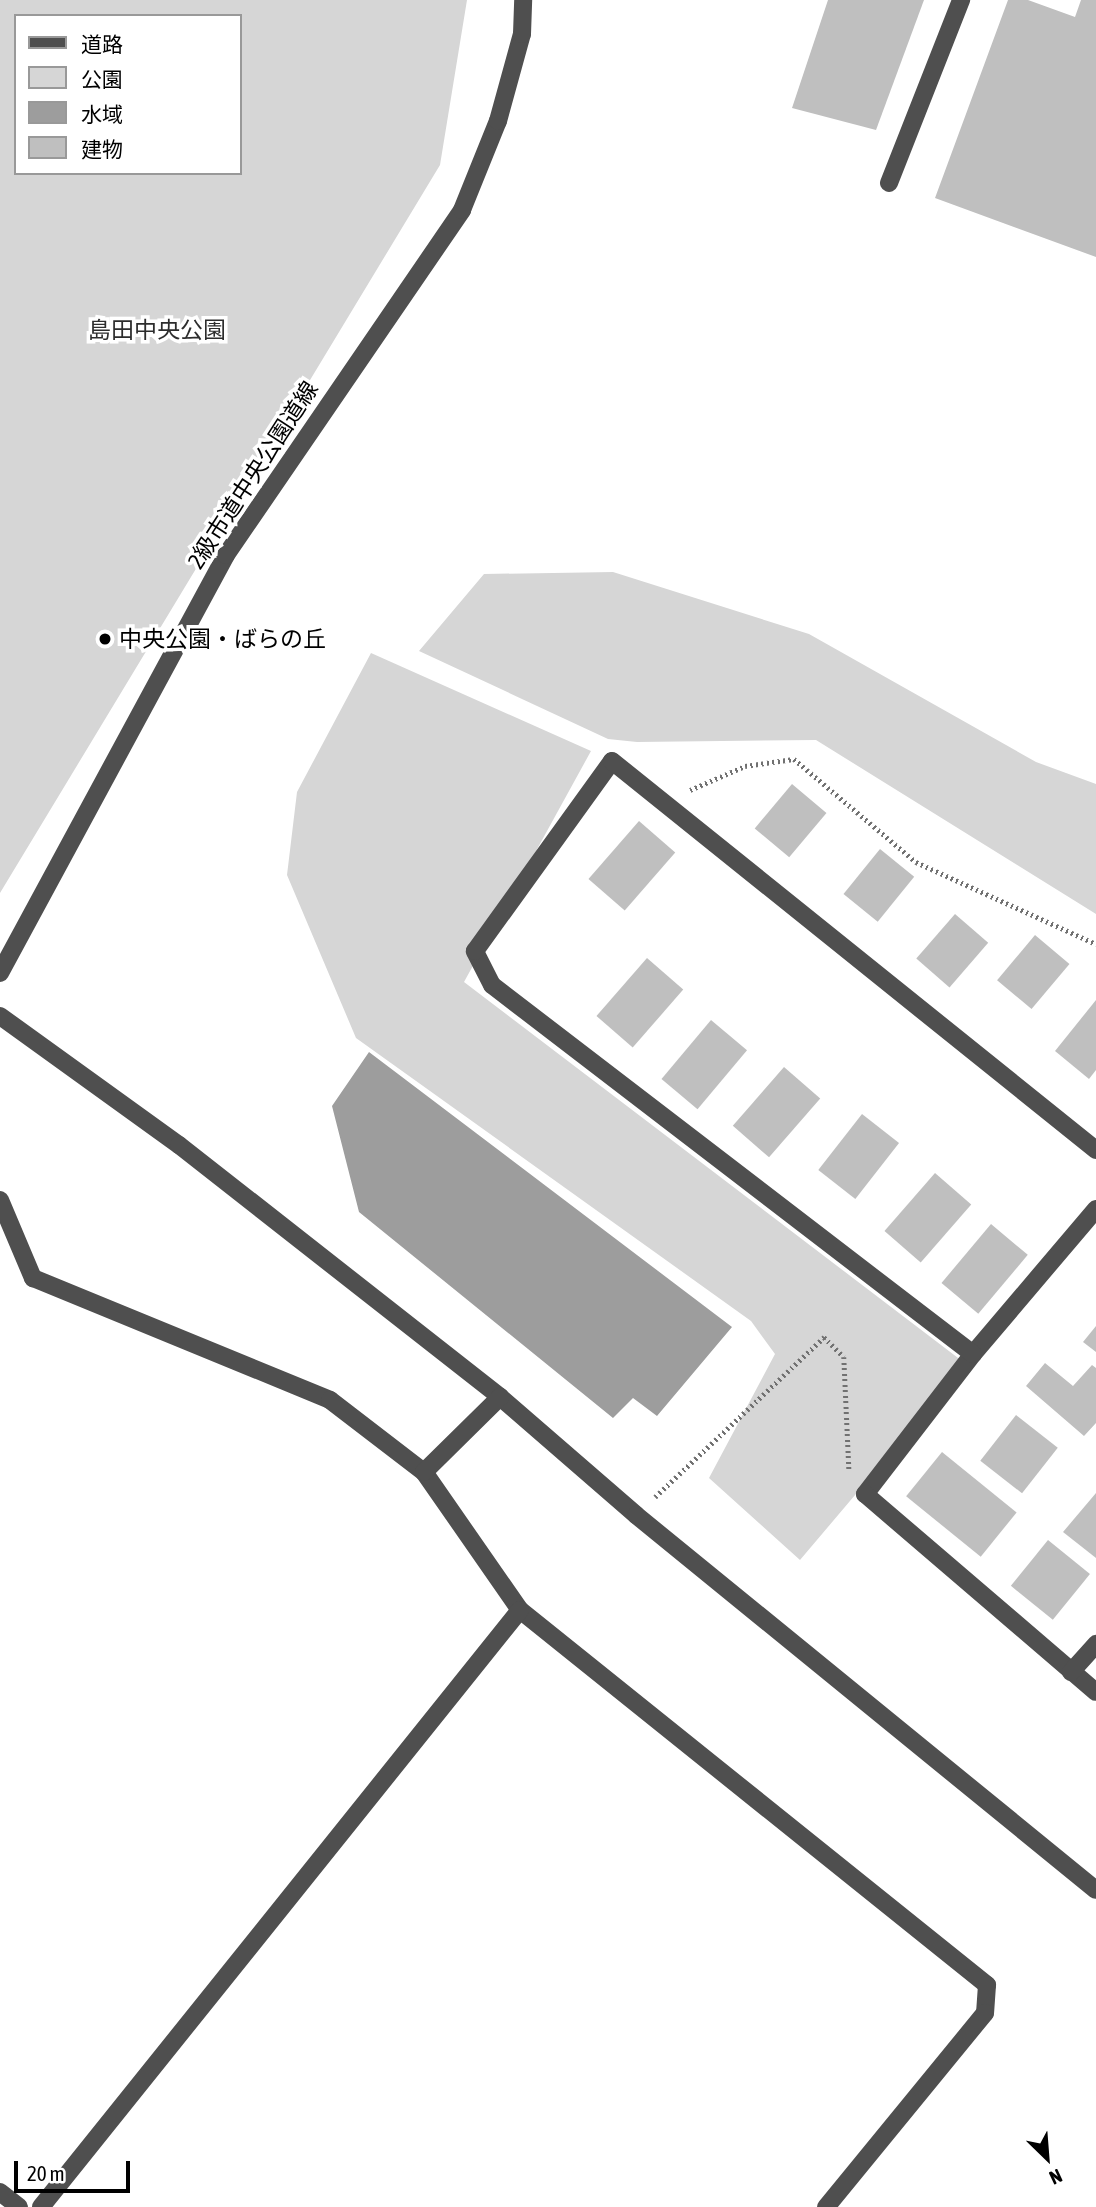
<!DOCTYPE html>
<meta charset="utf-8">
<style>
body{margin:0}
#map{position:relative;width:1096px;height:2207px;overflow:hidden;background:#fff;font-family:"Asap Condensed","Noto Sans JP",sans-serif}
div>[style]{position:absolute}
.green>*{inset:0;background:#d6d6d6}
.water>*{inset:0;background:#9d9d9d}
.building>*{inset:0;background:#bfbfbf;transform-origin:0 0}
.path>*{height:4.5px;margin-top:-2.25px;transform-origin:0;background:repeating-linear-gradient(90deg,#717171 0 2px,transparent 0 5.5px)}
.minor>*{height:18px;margin:-9px;padding:0 9px;transform-origin:9px;border-radius:9px;background:#4f4f4f}
.dots>*{width:19px;height:19px;translate:-50% -50%;box-sizing:border-box;border:4px solid #fff;border-radius:50%}
span{translate:-50% -50%;white-space:nowrap;text-align:center;line-height:1.15;-webkit-text-stroke:7px #fff;paint-order:stroke}
.park-label{font-size:23px;color:#2d2d2d}
.street-label{font-size:23px;color:#000}
.poi-label{font-size:23px;color:#000}
.left{translate:0 -50%;text-align:left}
.legend{position:absolute;left:14px;top:14px;width:228px;height:161px;box-sizing:border-box;background:#fff;border:2px solid #999;margin:0;padding:9px 12px;list-style:none;font-size:21px;color:#000}
.legend li{display:flex;align-items:center;gap:14px;height:35px}
.legend b{width:35px;border:2px solid #999}
.north{position:absolute;left:1012px;top:2123px;width:70px;height:70px;-webkit-text-stroke:5px #fff;paint-order:stroke;rotate:155deg;font-size:19px;font-weight:700;line-height:28px;text-align:center;color:#000}
.north::after{content:'';display:block;margin:auto;width:24px;height:32px;background:#000;clip-path:polygon(50% 0,100% 100%,50% 72%,0 100%)}
.scale{position:absolute;left:14px;top:2161px;width:116px;height:32px;box-sizing:border-box;border:4px solid #000;border-top:0;padding-left:9px;font-size:21px;line-height:24px;white-space:nowrap;color:#000;-webkit-text-stroke:5px #fff;paint-order:stroke}
</style>
<div id="map">
<div class="green">
<div style="clip-path:polygon(evenodd,0 0,467px 0,440px 165px,0 893px,0 0,16px 16px,240px 16px,240px 173px,16px 173px,16px 16px)"></div>
<div style="clip-path:polygon(613px 572px,809px 634px,1036px 762px,1096px 784px,1096px 914px,816px 740px,637px 742px,608px 739px,419px 651px,484px 574px)"></div>
<div style="clip-path:polygon(371px 653px,591px 751px,464px 982px,966px 1364px,800px 1560px,709px 1478px,775px 1354px,751px 1321px,356px 1038px,287px 875px,297px 792px)"></div>
</div>
<div class="water">
<div style="clip-path:polygon(369px 1052px,732px 1327px,657px 1416px,633px 1398px,613px 1418px,359px 1212px,332px 1106px)"></div>
</div>
<div class="building">
<div style="clip-path:polygon(828px 0,924px 0,876px 130px,792px 108px)"></div>
<div style="clip-path:polygon(1008px 0,1028px 0,1075px 17px,1081px 0,1096px 0,1096px 257px,935px 198px)"></div>
<div style="left:792px;top:784px;width:45px;height:58px;rotate:40deg"></div>
<div style="left:639px;top:821px;width:48px;height:77px;rotate:41deg"></div>
<div style="left:880px;top:849px;width:44px;height:58px;rotate:39deg"></div>
<div style="left:955px;top:914px;width:44px;height:59px;rotate:41deg"></div>
<div style="left:1035px;top:935px;width:45px;height:59px;rotate:40deg"></div>
<div style="left:647px;top:958px;width:48px;height:77px;rotate:41deg"></div>
<div style="clip-path:polygon(1096px 1000px,1096px 1070px,1089px 1079px,1055px 1051px)"></div>
<div style="left:711px;top:1020px;width:47px;height:77px;rotate:40deg"></div>
<div style="left:784px;top:1067px;width:48px;height:78px;rotate:41deg"></div>
<div style="left:862px;top:1114px;width:47px;height:71px;rotate:38deg"></div>
<div style="left:935px;top:1173px;width:48px;height:77px;rotate:41deg"></div>
<div style="left:991px;top:1224px;width:48px;height:77px;rotate:40deg"></div>
<div style="clip-path:polygon(1096px 1326px,1096px 1352px,1083px 1342px)"></div>
<div style="clip-path:polygon(1045px 1363px,1073px 1386px,1092px 1365px,1096px 1368px,1096px 1423px,1084px 1436px,1026px 1386px)"></div>
<div style="left:1016px;top:1415px;width:53px;height:58px;rotate:38deg"></div>
<div style="left:942px;top:1452px;width:96px;height:57px;rotate:39deg"></div>
<div style="clip-path:polygon(1096px 1493px,1096px 1558px,1063px 1532px)"></div>
<div style="left:1048px;top:1540px;width:54px;height:59px;rotate:39deg"></div>
</div>
<div class="path">
<div style="left:690px;top:790px;width:60px;rotate:-23.6deg"></div>
<div style="left:745px;top:766px;width:49px;rotate:-8.1deg"></div>
<div style="left:794px;top:759px;width:160px;rotate:40.2deg"></div>
<div style="left:916px;top:862px;width:198px;rotate:24.5deg"></div>
<div style="left:655px;top:1497px;width:233px;rotate:-43.4deg"></div>
<div style="left:824px;top:1337px;width:28px;rotate:45deg"></div>
<div style="left:844px;top:1357px;width:112px;rotate:87.4deg"></div>
</div>
<div class="minor">
<div style="left:889px;top:183px;width:197px;rotate:-68.5deg"></div>
<div style="left:0;top:973px;width:475px;rotate:-61.6deg"></div>
<div style="left:226px;top:555px;width:418px;rotate:-55.6deg"></div>
<div style="left:462px;top:210px;width:96px;rotate:-68deg"></div>
<div style="left:498px;top:121px;width:90px;rotate:-74.6deg"></div>
<div style="left:522px;top:34px;width:34px;rotate:-88deg"></div>
<div style="left:0;top:1016px;width:221px;rotate:35.8deg"></div>
<div style="left:179px;top:1145px;width:408px;rotate:38.1deg"></div>
<div style="left:500px;top:1397px;width:180px;rotate:40.9deg"></div>
<div style="left:636px;top:1515px;width:593px;rotate:39.19deg"></div>
<div style="left:0;top:1200px;width:85px;rotate:67.1deg"></div>
<div style="left:33px;top:1278px;width:321px;rotate:22.3deg"></div>
<div style="left:330px;top:1400px;width:118px;rotate:37.5deg"></div>
<div style="left:424px;top:1472px;width:168px;rotate:55.2deg"></div>
<div style="left:520px;top:1610px;width:599px;rotate:38.76deg"></div>
<div style="left:987px;top:1985px;width:28px;rotate:94deg"></div>
<div style="left:985px;top:2013px;width:251px;rotate:129.3deg"></div>
<div style="left:1096px;top:1209px;width:190px;rotate:130.3deg"></div>
<div style="left:973px;top:1354px;width:177px;rotate:127.6deg"></div>
<div style="left:865px;top:1494px;width:304px;rotate:40.6deg"></div>
<div style="left:973px;top:1354px;width:606px;rotate:-142.51deg"></div>
<div style="left:492px;top:985px;width:38px;rotate:-117deg"></div>
<div style="left:475px;top:951px;width:234px;rotate:-54.2deg"></div>
<div style="left:612px;top:761px;width:621px;rotate:38.79deg"></div>
<div style="left:424px;top:1472px;width:107px;rotate:-44.6deg"></div>
<div style="left:1071px;top:1672px;width:38px;rotate:-48deg"></div>
<div style="left:0;top:2192px;width:24px;rotate:38deg"></div>
<div style="left:41px;top:2207px;width:765px;rotate:-51.26deg"></div>
</div>
<div class="dots">
<div style="left:105px;top:639px;background:#000"></div>
</div>
<div class="park-label">
<span style="left:157px;top:330px">島田中央公園</span>
</div>
<div class="street-label">
<span style="left:253px;top:475px;rotate:-57deg">2級市道中央公園道線</span>
</div>
<div class="poi-label">
<span class="left" style="left:119px;top:639px">中央公園・ばらの丘</span>
</div>
<ul class="legend">
<li><b style="height:9px;background:#4f4f4f"></b>道路</li>
<li><b style="height:19px;background:#d6d6d6"></b>公園</li>
<li><b style="height:19px;background:#9d9d9d"></b>水域</li>
<li><b style="height:19px;background:#bfbfbf"></b>建物</li>
</ul>
<div class="north">N</div>
<div class="scale">20 m</div>
</div>
